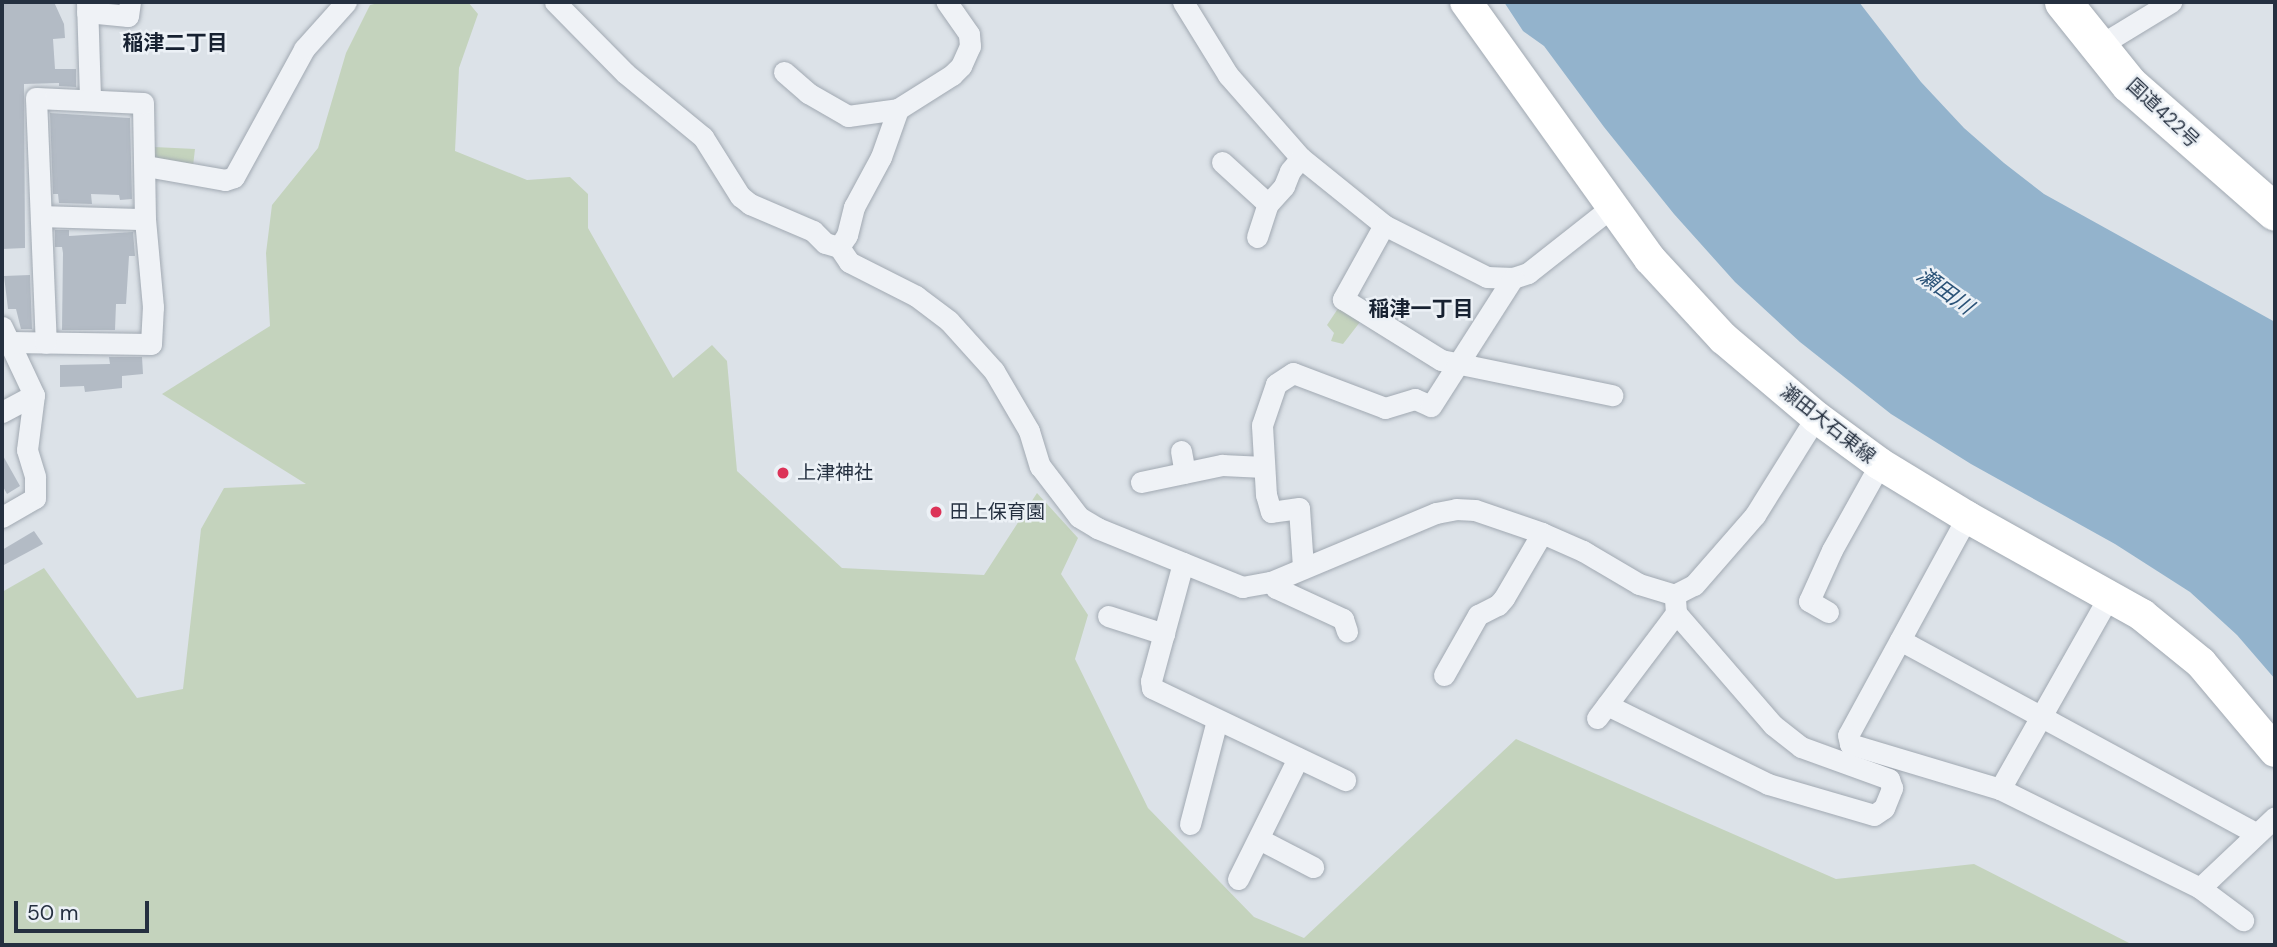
<!DOCTYPE html>
<meta charset="utf-8">
<style>
body{margin:0}
#map{position:relative;width:2277px;height:947px;overflow:hidden;background:#dce2e8;font-family:"DM Sans","Noto Sans JP",sans-serif}
div>[style]{position:absolute}
.green>*{inset:0;background:#c4d3bd}
.water>*{inset:0;background:#93b3cc}
.building>*{inset:0;background:#b3bbc5}
.roads{filter:drop-shadow(0 0 2px #a1a9b2) drop-shadow(0 0 2px #a1a9b2)}
.street>*{height:21px;margin:-10.5px;padding:0 10.5px;transform-origin:10.5px;border-radius:10.5px;background:#eff2f6}
.primary>*{height:32px;margin:-16px;padding:0 16px;transform-origin:16px;border-radius:16px;background:#fff}
.highway>*{height:37px;margin:-18.5px;padding:0 18.5px;transform-origin:18.5px;border-radius:18.5px;background:#fff}
.dots>*{width:19px;height:19px;translate:-50% -50%;box-sizing:border-box;border:4px solid #ecf1f6;border-radius:50%}
span{translate:-50% -50%;white-space:nowrap;text-align:center;line-height:1.15;-webkit-text-stroke:5px #ecf1f6;paint-order:stroke}
.street-label{font-size:19px;color:#253040}
.poi-label{font-size:19px;color:#253040}
.left{translate:0 -50%;text-align:left}
.neighbourhood-label{font-size:21px;color:#172131;font-weight:700}
.water-label{font-size:21px;color:#2b5378;font-style:italic}
.frame{position:absolute;inset:0;border:4px solid #253040;pointer-events:none}
.scale{position:absolute;left:14px;top:901px;width:135px;height:32px;box-sizing:border-box;border:4px solid #253040;border-top:0;padding-left:9px;font-size:21px;line-height:24px;white-space:nowrap;color:#253040;-webkit-text-stroke:5px #ecf1f6;paint-order:stroke}
</style>
<div id="map">
<div class="green">
<div style="clip-path:polygon(383px 2px,468px 2px,478px 14px,459px 68px,455px 151px,527px 180px,570px 177px,588px 194px,588px 228px,673px 378px,712px 345px,727px 361px,737px 471px,842px 568px,984px 575px,1037px 493px,1078px 538px,1061px 574px,1088px 615px,1075px 659px,1148px 808px,1254px 917px,1304px 938px,1516px 739px,1836px 879px,1974px 864px,2133px 945px,2px 945px,2px 592px,44px 568px,137px 698px,183px 689px,201px 529px,224px 488px,306px 484px,162px 394px,270px 326px,266px 253px,272px 205px,318px 148px,346px 53px,370px 5px)"></div>
<div style="clip-path:polygon(154px 147px,195px 149px,193px 166px,158px 162px,154px 155px)"></div>
<div style="clip-path:polygon(1339px 307px,1360px 322px,1343px 344px,1331px 341px,1334px 333px,1327px 325px)"></div>
</div>
<div class="water">
<div style="clip-path:polygon(1504px 2px,1859px 2px,1921px 82px,1964px 128px,2004px 163px,2044px 194px,2275px 322px,2275px 679px,2237px 635px,2190px 592px,2115px 544px,1971px 464px,1891px 414px,1800px 342px,1735px 282px,1674px 214px,1604px 127px,1544px 46px,1523px 31px)"></div>
</div>
<div class="building">
<div style="clip-path:polygon(2px 2px,54px 2px,64px 24px,65px 38px,53px 39px,55px 69px,76px 69px,76px 87px,59px 86px,59px 83px,24px 84px,25px 248px,2px 249px)"></div>
<div style="clip-path:polygon(50px 113px,130px 118px,132px 199px,120px 200px,119px 195px,91px 194px,92px 204px,59px 203px,58px 194px,53px 194px)"></div>
<div style="clip-path:polygon(55px 230px,69px 230px,69px 236px,133px 232px,135px 256px,129px 256px,126px 304px,116px 304px,115px 330px,62px 330px,63px 253px,62px 247px,55px 247px)"></div>
<div style="clip-path:polygon(30px 275px,32px 329px,21px 329px,16px 309px,8px 309px,4px 276px)"></div>
<div style="clip-path:polygon(109px 357px,142px 357px,143px 374px,122px 376px,122px 388px,85px 392px,84px 386px,60px 387px,60px 365px,110px 364px)"></div>
<div style="clip-path:polygon(2px 454px,20px 486px,7px 494px,2px 485px)"></div>
<div style="clip-path:polygon(34px 531px,43px 544px,2px 566px,2px 550px)"></div>
</div>
<div class="roads">
<div class="street">
<div style="left:87px;top:2px;width:97px;rotate:88.2deg"></div>
<div style="left:555px;top:2px;width:100px;rotate:45.4deg"></div>
<div style="left:625px;top:73px;width:101px;rotate:39.4deg"></div>
<div style="left:703px;top:137px;width:70px;rotate:57.9deg"></div>
<div style="left:740px;top:196px;width:13px;rotate:39deg"></div>
<div style="left:750px;top:204px;width:69px;rotate:23.2deg"></div>
<div style="left:813px;top:231px;width:17px;rotate:45deg"></div>
<div style="left:825px;top:243px;width:15px;rotate:16deg"></div>
<div style="left:839px;top:247px;width:18px;rotate:56deg"></div>
<div style="left:849px;top:262px;width:75px;rotate:26.9deg"></div>
<div style="left:916px;top:296px;width:41px;rotate:37.1deg"></div>
<div style="left:949px;top:321px;width:67px;rotate:48deg"></div>
<div style="left:994px;top:371px;width:69px;rotate:59.7deg"></div>
<div style="left:1029px;top:431px;width:37px;rotate:73deg"></div>
<div style="left:1040px;top:466px;width:64px;rotate:52.6deg"></div>
<div style="left:1079px;top:517px;width:21px;rotate:31deg"></div>
<div style="left:1097px;top:528px;width:157px;rotate:22.1deg"></div>
<div style="left:1242px;top:587px;width:29px;rotate:-10deg"></div>
<div style="left:1271px;top:582px;width:179px;rotate:-22.7deg"></div>
<div style="left:1436px;top:513px;width:20px;rotate:-11deg"></div>
<div style="left:1456px;top:509px;width:19px;rotate:3deg"></div>
<div style="left:1475px;top:510px;width:71px;rotate:18.9deg"></div>
<div style="left:1542px;top:533px;width:45px;rotate:23.7deg"></div>
<div style="left:1583px;top:551px;width:65px;rotate:30.5deg"></div>
<div style="left:1639px;top:584px;width:37px;rotate:17deg"></div>
<div style="left:1674px;top:595px;width:22px;rotate:-27deg"></div>
<div style="left:1694px;top:585px;width:93px;rotate:-48.9deg"></div>
<div style="left:1755px;top:515px;width:115px;rotate:-58.1deg"></div>
<div style="left:1183px;top:2px;width:86px;rotate:58.3deg"></div>
<div style="left:1228px;top:75px;width:111px;rotate:48.7deg"></div>
<div style="left:1301px;top:158px;width:107px;rotate:38.9deg"></div>
<div style="left:1384px;top:225px;width:115px;rotate:26.8deg"></div>
<div style="left:1487px;top:277px;width:26px;rotate:2deg"></div>
<div style="left:1513px;top:278px;width:16px;rotate:-18deg"></div>
<div style="left:1528px;top:273px;width:107px;rotate:-38.2deg"></div>
<div style="left:87px;top:12px;width:41px;rotate:5.6deg"></div>
<div style="left:128px;top:16px;width:14px;rotate:-82deg"></div>
<div style="left:2097px;top:47px;width:87px;rotate:-31.3deg"></div>
<div style="left:784px;top:72px;width:32px;rotate:41deg"></div>
<div style="left:808px;top:93px;width:46px;rotate:29.9deg"></div>
<div style="left:848px;top:116px;width:50px;rotate:-8deg"></div>
<div style="left:1222px;top:162px;width:62px;rotate:42.4deg"></div>
<div style="left:146px;top:166px;width:80px;rotate:10deg"></div>
<div style="left:225px;top:180px;width:9px;rotate:-18deg"></div>
<div style="left:234px;top:177px;width:146px;rotate:-61.3deg"></div>
<div style="left:304px;top:49px;width:63px;rotate:-48.2deg"></div>
<div style="left:41px;top:216px;width:104px;rotate:1.7deg"></div>
<div style="left:1384px;top:225px;width:85px;rotate:119deg"></div>
<div style="left:1343px;top:299px;width:115px;rotate:31.9deg"></div>
<div style="left:1441px;top:360px;width:175px;rotate:11.6deg"></div>
<div style="left:1257px;top:237px;width:35px;rotate:-72deg"></div>
<div style="left:1268px;top:204px;width:24px;rotate:-48deg"></div>
<div style="left:1284px;top:186px;width:16px;rotate:-68deg"></div>
<div style="left:1290px;top:171px;width:17px;rotate:-50deg"></div>
<div style="left:839px;top:247px;width:14px;rotate:-56deg"></div>
<div style="left:847px;top:235px;width:29px;rotate:-76deg"></div>
<div style="left:854px;top:207px;width:57px;rotate:-61.6deg"></div>
<div style="left:881px;top:157px;width:51px;rotate:-70.5deg"></div>
<div style="left:898px;top:109px;width:64px;rotate:-32.2deg"></div>
<div style="left:952px;top:75px;width:13px;rotate:-45deg"></div>
<div style="left:961px;top:66px;width:22px;rotate:-66deg"></div>
<div style="left:970px;top:46px;width:12px;rotate:-95deg"></div>
<div style="left:969px;top:34px;width:39px;rotate:-125deg"></div>
<div style="left:2px;top:327px;width:75px;rotate:64.8deg"></div>
<div style="left:34px;top:395px;width:55px;rotate:97.3deg"></div>
<div style="left:27px;top:450px;width:28px;rotate:73deg"></div>
<div style="left:35px;top:477px;width:21px;rotate:90deg"></div>
<div style="left:35px;top:498px;width:38px;rotate:150deg"></div>
<div style="left:9px;top:342px;width:142px;rotate:0.8deg"></div>
<div style="left:151px;top:344px;width:37px;rotate:-87deg"></div>
<div style="left:153px;top:307px;width:88px;rotate:-95.2deg"></div>
<div style="left:145px;top:219px;width:116px;rotate:-91deg"></div>
<div style="left:143px;top:103px;width:107px;rotate:-177.3deg"></div>
<div style="left:36px;top:98px;width:245px;rotate:87.7deg"></div>
<div style="left:2px;top:412px;width:36px;rotate:-28deg"></div>
<div style="left:1181px;top:451px;width:22px;rotate:80deg"></div>
<div style="left:1141px;top:482px;width:83px;rotate:-11.9deg"></div>
<div style="left:1222px;top:465px;width:42px;rotate:2.7deg"></div>
<div style="left:1967px;top:517px;width:248px;rotate:118.6deg"></div>
<div style="left:1848px;top:735px;width:9px;rotate:77deg"></div>
<div style="left:1850px;top:744px;width:157px;rotate:16.7deg"></div>
<div style="left:2000px;top:789px;width:223px;rotate:26.3deg"></div>
<div style="left:2200px;top:888px;width:103px;rotate:-43.4deg"></div>
<div style="left:1183px;top:563px;width:122px;rotate:105.2deg"></div>
<div style="left:1151px;top:681px;width:7px;rotate:82deg"></div>
<div style="left:1152px;top:688px;width:214px;rotate:25.5deg"></div>
<div style="left:1303px;top:567px;width:59px;rotate:-93.9deg"></div>
<div style="left:1299px;top:508px;width:28px;rotate:172deg"></div>
<div style="left:1271px;top:512px;width:18px;rotate:-106deg"></div>
<div style="left:1266px;top:495px;width:70px;rotate:-93.3deg"></div>
<div style="left:1262px;top:425px;width:43px;rotate:-71.1deg"></div>
<div style="left:1276px;top:384px;width:20px;rotate:-33deg"></div>
<div style="left:1293px;top:373px;width:98px;rotate:20.8deg"></div>
<div style="left:1385px;top:408px;width:31px;rotate:-17deg"></div>
<div style="left:1415px;top:399px;width:17px;rotate:24deg"></div>
<div style="left:1431px;top:406px;width:152px;rotate:-57.4deg"></div>
<div style="left:1271px;top:582px;width:8px;rotate:50deg"></div>
<div style="left:1276px;top:588px;width:74px;rotate:24.8deg"></div>
<div style="left:1343px;top:619px;width:13px;rotate:72deg"></div>
<div style="left:1828px;top:612px;width:22px;rotate:-150deg"></div>
<div style="left:1809px;top:601px;width:56px;rotate:-65.7deg"></div>
<div style="left:1832px;top:550px;width:98px;rotate:-60.8deg"></div>
<div style="left:1108px;top:616px;width:59px;rotate:17.8deg"></div>
<div style="left:1900px;top:640px;width:405px;rotate:28.5deg"></div>
<div style="left:1444px;top:675px;width:69px;rotate:-60.5deg"></div>
<div style="left:1478px;top:615px;width:22px;rotate:-27deg"></div>
<div style="left:1498px;top:605px;width:9px;rotate:-49deg"></div>
<div style="left:1504px;top:598px;width:75px;rotate:-59.7deg"></div>
<div style="left:1607px;top:705px;width:179px;rotate:26.1deg"></div>
<div style="left:1768px;top:784px;width:110px;rotate:16.3deg"></div>
<div style="left:1874px;top:815px;width:12px;rotate:-35deg"></div>
<div style="left:1884px;top:808px;width:22px;rotate:-68deg"></div>
<div style="left:1892px;top:788px;width:9px;rotate:-108deg"></div>
<div style="left:1889px;top:779px;width:94px;rotate:-160deg"></div>
<div style="left:1801px;top:747px;width:36px;rotate:-142deg"></div>
<div style="left:1773px;top:725px;width:148px;rotate:-130.9deg"></div>
<div style="left:1597px;top:718px;width:131px;rotate:-53deg"></div>
<div style="left:1676px;top:613px;width:13px;rotate:-94deg"></div>
<div style="left:2000px;top:789px;width:222px;rotate:-60.5deg"></div>
<div style="left:1190px;top:824px;width:107px;rotate:-75.4deg"></div>
<div style="left:1259px;top:839px;width:61px;rotate:27.4deg"></div>
<div style="left:1238px;top:879px;width:135px;rotate:-63.6deg"></div>
<div style="left:2200px;top:888px;width:54px;rotate:36.7deg"></div>
</div>
<div class="primary">
<div style="left:1466px;top:2px;width:316px;rotate:54.4deg"></div>
<div style="left:1650px;top:259px;width:108px;rotate:47.3deg"></div>
<div style="left:1723px;top:338px;width:122px;rotate:40.3deg"></div>
<div style="left:1816px;top:417px;width:79px;rotate:36.3deg"></div>
<div style="left:1880px;top:464px;width:102px;rotate:31.3deg"></div>
<div style="left:1967px;top:517px;width:201px;rotate:29.2deg"></div>
<div style="left:2142px;top:615px;width:76px;rotate:39.1deg"></div>
<div style="left:2201px;top:663px;width:115px;rotate:49.9deg"></div>
</div>
<div class="highway">
<div style="left:2063px;top:2px;width:105px;rotate:51.2deg"></div>
<div style="left:2129px;top:84px;width:194px;rotate:41.2deg"></div>
</div>
</div>
<div class="dots">
<div style="left:783px;top:473px;background:#dc3358"></div>
<div style="left:936px;top:512px;background:#dc3358"></div>
</div>
<div class="street-label">
<span style="left:2163px;top:113px;rotate:43deg">国道422号</span>
<span style="left:1828px;top:424px;rotate:38deg">瀬田大石東線</span>
</div>
<div class="poi-label">
<span class="left" style="left:797px;top:473px">上津神社</span>
<span class="left" style="left:950px;top:512px">田上保育園</span>
</div>
<div class="neighbourhood-label">
<span style="left:175px;top:43px">稲津二丁目</span>
<span style="left:1421px;top:309px">稲津一丁目</span>
</div>
<div class="water-label">
<span style="left:1945px;top:291px;rotate:36deg">瀬田川</span>
</div>
<div class="frame"></div>
<div class="scale">50 m</div>
</div>
